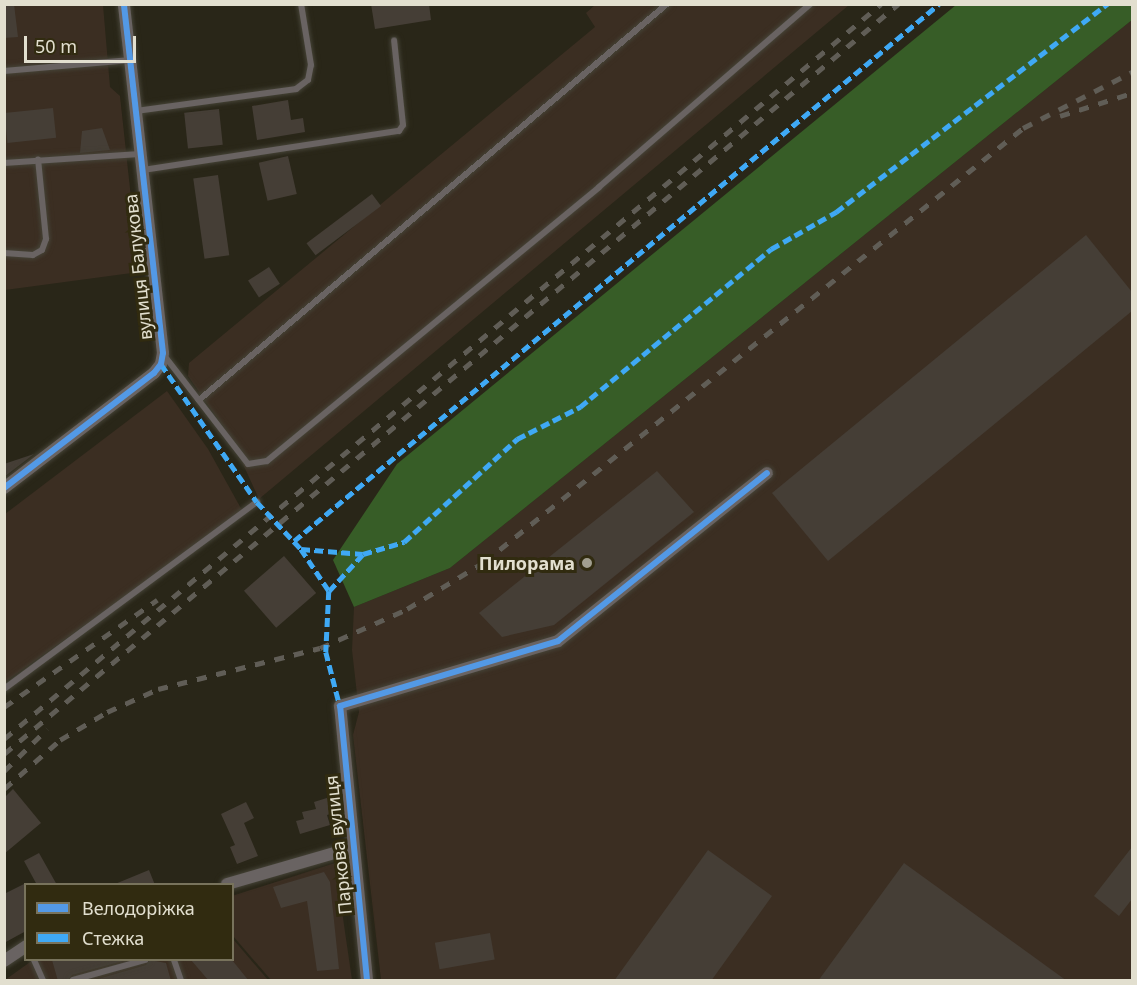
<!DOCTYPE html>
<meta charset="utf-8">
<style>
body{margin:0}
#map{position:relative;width:1137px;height:985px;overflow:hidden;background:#292618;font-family:"Noto Sans",sans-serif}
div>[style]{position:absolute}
.industrial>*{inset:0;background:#3b2e22}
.forest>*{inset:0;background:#375d27}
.building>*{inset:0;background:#453e36;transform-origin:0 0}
.roads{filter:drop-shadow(0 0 2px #454337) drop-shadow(0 0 2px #454337)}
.lane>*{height:6px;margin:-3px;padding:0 3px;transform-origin:3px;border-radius:3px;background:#696362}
.street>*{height:12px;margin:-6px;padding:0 6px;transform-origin:6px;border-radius:6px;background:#696362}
.rail>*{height:4.5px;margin-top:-2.25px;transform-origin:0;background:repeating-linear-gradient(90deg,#605d56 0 10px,transparent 0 20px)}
.quiet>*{height:4.5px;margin-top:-2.25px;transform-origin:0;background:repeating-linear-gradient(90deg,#3fa9f5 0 9px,transparent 0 13.5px)}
.cycleway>*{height:6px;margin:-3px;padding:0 3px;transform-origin:3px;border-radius:3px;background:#5399e6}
.dots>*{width:16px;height:16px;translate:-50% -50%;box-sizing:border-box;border:3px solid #312b10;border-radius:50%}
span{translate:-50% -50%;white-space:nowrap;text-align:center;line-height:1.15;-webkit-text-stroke:6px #312b10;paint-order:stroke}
.street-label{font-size:18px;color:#e2dfcf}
.poi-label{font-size:18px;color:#e2dfcf;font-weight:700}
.right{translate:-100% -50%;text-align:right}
.frame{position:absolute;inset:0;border:6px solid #e2dfcf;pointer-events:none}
.legend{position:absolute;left:24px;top:883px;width:210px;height:78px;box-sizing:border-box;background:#312b10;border:2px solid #78735c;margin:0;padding:8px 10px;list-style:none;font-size:18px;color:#e2dfcf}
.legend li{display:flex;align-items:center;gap:12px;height:30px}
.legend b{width:30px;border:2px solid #78735c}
.scale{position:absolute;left:24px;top:36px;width:112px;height:27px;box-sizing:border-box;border:3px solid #e2dfcf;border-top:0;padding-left:8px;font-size:18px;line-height:21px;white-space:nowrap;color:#e2dfcf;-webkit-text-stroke:4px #312b10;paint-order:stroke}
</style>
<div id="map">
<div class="industrial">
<div style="clip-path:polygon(5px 5px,103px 5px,110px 87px,120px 96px,139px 272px,5px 290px)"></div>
<div style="clip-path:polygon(595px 5px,849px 5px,259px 499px,231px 438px,188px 376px,189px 363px,595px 27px,586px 13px)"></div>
<div style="clip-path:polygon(1132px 20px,1132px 980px,381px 980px,353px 735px,359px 712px,352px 650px,354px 607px,450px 568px)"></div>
<div style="clip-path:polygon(167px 391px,208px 449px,243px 512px,5px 682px,5px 514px)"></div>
<div style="clip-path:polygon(335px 863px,352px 980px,271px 980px,233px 936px,232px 896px)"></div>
<div style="clip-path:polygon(233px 939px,268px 980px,5px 980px,33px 960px,232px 960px)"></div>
</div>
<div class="forest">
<div style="clip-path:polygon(956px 5px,1132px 5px,1132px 20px,450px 568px,354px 607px,333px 560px,397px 464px)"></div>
</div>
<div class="building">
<div style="clip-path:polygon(4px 4px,14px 4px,18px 37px,4px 38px)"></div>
<div style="clip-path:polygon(371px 4px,429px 4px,431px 20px,375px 29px)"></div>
<div style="clip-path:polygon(288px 100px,291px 120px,303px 118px,305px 132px,257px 140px,252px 106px)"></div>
<div style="left:53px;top:108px;width:30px;height:49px;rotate:84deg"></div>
<div style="left:219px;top:109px;width:36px;height:35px;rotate:84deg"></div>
<div style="clip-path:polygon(102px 128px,110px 150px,80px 153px,82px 131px)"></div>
<div style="left:288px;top:156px;width:39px;height:30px;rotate:77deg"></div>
<div style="left:218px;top:175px;width:81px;height:25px;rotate:82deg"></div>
<div style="left:372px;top:194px;width:15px;height:82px;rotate:53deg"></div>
<div style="clip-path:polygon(1086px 235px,1132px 292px,1132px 311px,828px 561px,772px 493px)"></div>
<div style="left:269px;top:267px;width:20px;height:25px;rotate:57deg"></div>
<div style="clip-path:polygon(34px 454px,4px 477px,4px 464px)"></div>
<div style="clip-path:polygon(657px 471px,694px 512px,554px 625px,502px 637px,479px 613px)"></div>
<div style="left:284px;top:556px;width:49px;height:53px;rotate:49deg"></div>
<div style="clip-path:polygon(13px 789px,41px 823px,4px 854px,4px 798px)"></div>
<div style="clip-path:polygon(330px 797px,334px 813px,327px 815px,330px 825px,300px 834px,296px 821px,304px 819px,302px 812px,316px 809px,314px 802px)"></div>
<div style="clip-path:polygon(246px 802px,254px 818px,244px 823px,258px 856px,237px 864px,230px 847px,235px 845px,221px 814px)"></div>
<div style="clip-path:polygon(1132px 847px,1132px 899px,1119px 916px,1094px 896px)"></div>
<div style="clip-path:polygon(708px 850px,772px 896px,711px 981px,614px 981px)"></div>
<div style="clip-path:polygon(39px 853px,57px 885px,37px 885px,24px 861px)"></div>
<div style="clip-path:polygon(904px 863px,1067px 981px,818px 981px)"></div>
<div style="clip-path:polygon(149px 870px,155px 885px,115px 885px,115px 884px)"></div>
<div style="clip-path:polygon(324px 872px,330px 882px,339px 969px,317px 971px,307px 901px,281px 908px,273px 887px)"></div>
<div style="clip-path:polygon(26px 883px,26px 931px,4px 943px,4px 894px)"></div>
<div style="left:490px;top:933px;width:27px;height:56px;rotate:80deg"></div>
<div style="clip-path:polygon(52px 960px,127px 960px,72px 975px,68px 981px,58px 981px)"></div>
<div style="clip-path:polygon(150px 960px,166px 963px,171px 981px,91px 981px,146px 965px)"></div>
<div style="clip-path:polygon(191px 960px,232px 960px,249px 981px,209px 981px)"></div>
</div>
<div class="roads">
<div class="lane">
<div style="left:4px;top:71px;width:127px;rotate:-5deg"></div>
<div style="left:136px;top:111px;width:162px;rotate:-7.8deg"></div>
<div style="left:296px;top:89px;width:15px;rotate:-37deg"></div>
<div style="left:308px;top:80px;width:15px;rotate:-79deg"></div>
<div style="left:311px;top:65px;width:62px;rotate:-99.3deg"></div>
<div style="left:4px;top:163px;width:136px;rotate:-3.8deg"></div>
<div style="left:143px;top:170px;width:259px;rotate:-8.7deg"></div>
<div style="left:399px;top:131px;width:7px;rotate:-56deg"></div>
<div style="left:403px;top:125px;width:85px;rotate:-96deg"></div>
<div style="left:4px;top:253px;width:29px;rotate:4deg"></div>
<div style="left:33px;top:255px;width:10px;rotate:-29deg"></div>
<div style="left:42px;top:250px;width:12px;rotate:-70deg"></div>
<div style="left:46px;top:239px;width:80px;rotate:-95.7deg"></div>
<div style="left:163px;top:354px;width:139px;rotate:52.3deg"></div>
<div style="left:248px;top:464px;width:19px;rotate:-9deg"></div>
<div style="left:267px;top:461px;width:430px;rotate:-39.5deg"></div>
<div style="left:599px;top:187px;width:279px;rotate:-40.9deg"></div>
<div style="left:199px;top:400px;width:613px;rotate:-40.24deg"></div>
<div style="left:4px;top:689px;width:315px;rotate:-36.5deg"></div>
<div style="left:34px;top:960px;width:22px;rotate:66deg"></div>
<div style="left:174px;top:960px;width:21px;rotate:71deg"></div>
<div style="left:73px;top:980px;width:75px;rotate:-15.5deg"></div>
</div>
<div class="street">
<div style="left:4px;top:488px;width:189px;rotate:-37.5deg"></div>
<div style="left:154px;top:373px;width:11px;rotate:-52deg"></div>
<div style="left:161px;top:364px;width:11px;rotate:-80deg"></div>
<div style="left:163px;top:353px;width:351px;rotate:-96.4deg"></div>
<div style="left:227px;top:884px;width:130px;rotate:-16.1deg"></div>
<div style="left:4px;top:961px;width:27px;rotate:-34deg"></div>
<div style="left:367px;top:980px;width:275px;rotate:-95.6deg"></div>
<div style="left:340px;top:706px;width:227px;rotate:-16.6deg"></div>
<div style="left:558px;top:641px;width:268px;rotate:-38.8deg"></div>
</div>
</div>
<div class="rail">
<div style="left:1060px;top:116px;width:76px;rotate:-17.7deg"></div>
<div style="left:4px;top:707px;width:187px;rotate:-35deg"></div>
<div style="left:4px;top:739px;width:1144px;rotate:-39.97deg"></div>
<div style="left:4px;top:754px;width:1167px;rotate:-39.99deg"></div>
<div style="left:4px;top:771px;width:60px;rotate:-44.3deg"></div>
<div style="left:4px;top:789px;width:74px;rotate:-41.2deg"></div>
<div style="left:60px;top:740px;width:55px;rotate:-30.8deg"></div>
<div style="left:107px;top:712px;width:56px;rotate:-24.3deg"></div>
<div style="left:158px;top:689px;width:167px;rotate:-14.2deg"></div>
<div style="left:320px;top:648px;width:95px;rotate:-24.1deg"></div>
<div style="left:407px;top:609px;width:90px;rotate:-31.4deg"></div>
<div style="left:484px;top:562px;width:692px;rotate:-38.84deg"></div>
<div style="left:1023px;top:128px;width:123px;rotate:-27.2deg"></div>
</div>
<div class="quiet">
<div style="left:161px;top:364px;width:168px;rotate:55.2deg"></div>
<div style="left:257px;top:502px;width:64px;rotate:46.9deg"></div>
<div style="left:301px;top:549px;width:50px;rotate:56.3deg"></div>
<div style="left:329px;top:591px;width:61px;rotate:92.8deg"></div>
<div style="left:326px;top:652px;width:56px;rotate:75.5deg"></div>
<div style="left:294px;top:541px;width:839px;rotate:-39.78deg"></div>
<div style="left:301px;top:549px;width:62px;rotate:4.6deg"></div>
<div style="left:329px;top:591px;width:50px;rotate:-47.4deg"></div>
<div style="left:363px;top:554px;width:43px;rotate:-16.3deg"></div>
<div style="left:404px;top:542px;width:153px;rotate:-42.3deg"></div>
<div style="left:517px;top:439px;width:71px;rotate:-26.9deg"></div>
<div style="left:580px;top:407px;width:248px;rotate:-39.6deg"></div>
<div style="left:771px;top:249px;width:75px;rotate:-29.6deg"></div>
<div style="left:836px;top:212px;width:342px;rotate:-37.5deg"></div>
</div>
<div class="cycleway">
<div style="left:4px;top:488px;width:189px;rotate:-37.5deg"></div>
<div style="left:154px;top:373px;width:11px;rotate:-52deg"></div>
<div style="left:161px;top:364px;width:11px;rotate:-80deg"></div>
<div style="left:163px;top:353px;width:351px;rotate:-96.4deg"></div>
<div style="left:367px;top:980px;width:275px;rotate:-95.6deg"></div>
<div style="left:340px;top:706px;width:227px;rotate:-16.6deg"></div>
<div style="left:558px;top:641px;width:268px;rotate:-38.8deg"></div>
</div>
<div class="dots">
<div style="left:587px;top:563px;background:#a19e8f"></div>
</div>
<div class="street-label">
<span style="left:138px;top:267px;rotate:-96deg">вулиця Балукова</span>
<span style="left:338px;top:845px;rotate:-96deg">Паркова вулиця</span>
</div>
<div class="poi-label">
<span class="right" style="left:575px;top:563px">Пилорама</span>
</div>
<div class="frame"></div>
<ul class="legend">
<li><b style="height:8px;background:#5399e6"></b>Велодоріжка</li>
<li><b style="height:8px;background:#3fa9f5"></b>Стежка</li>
</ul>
<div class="scale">50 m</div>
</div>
